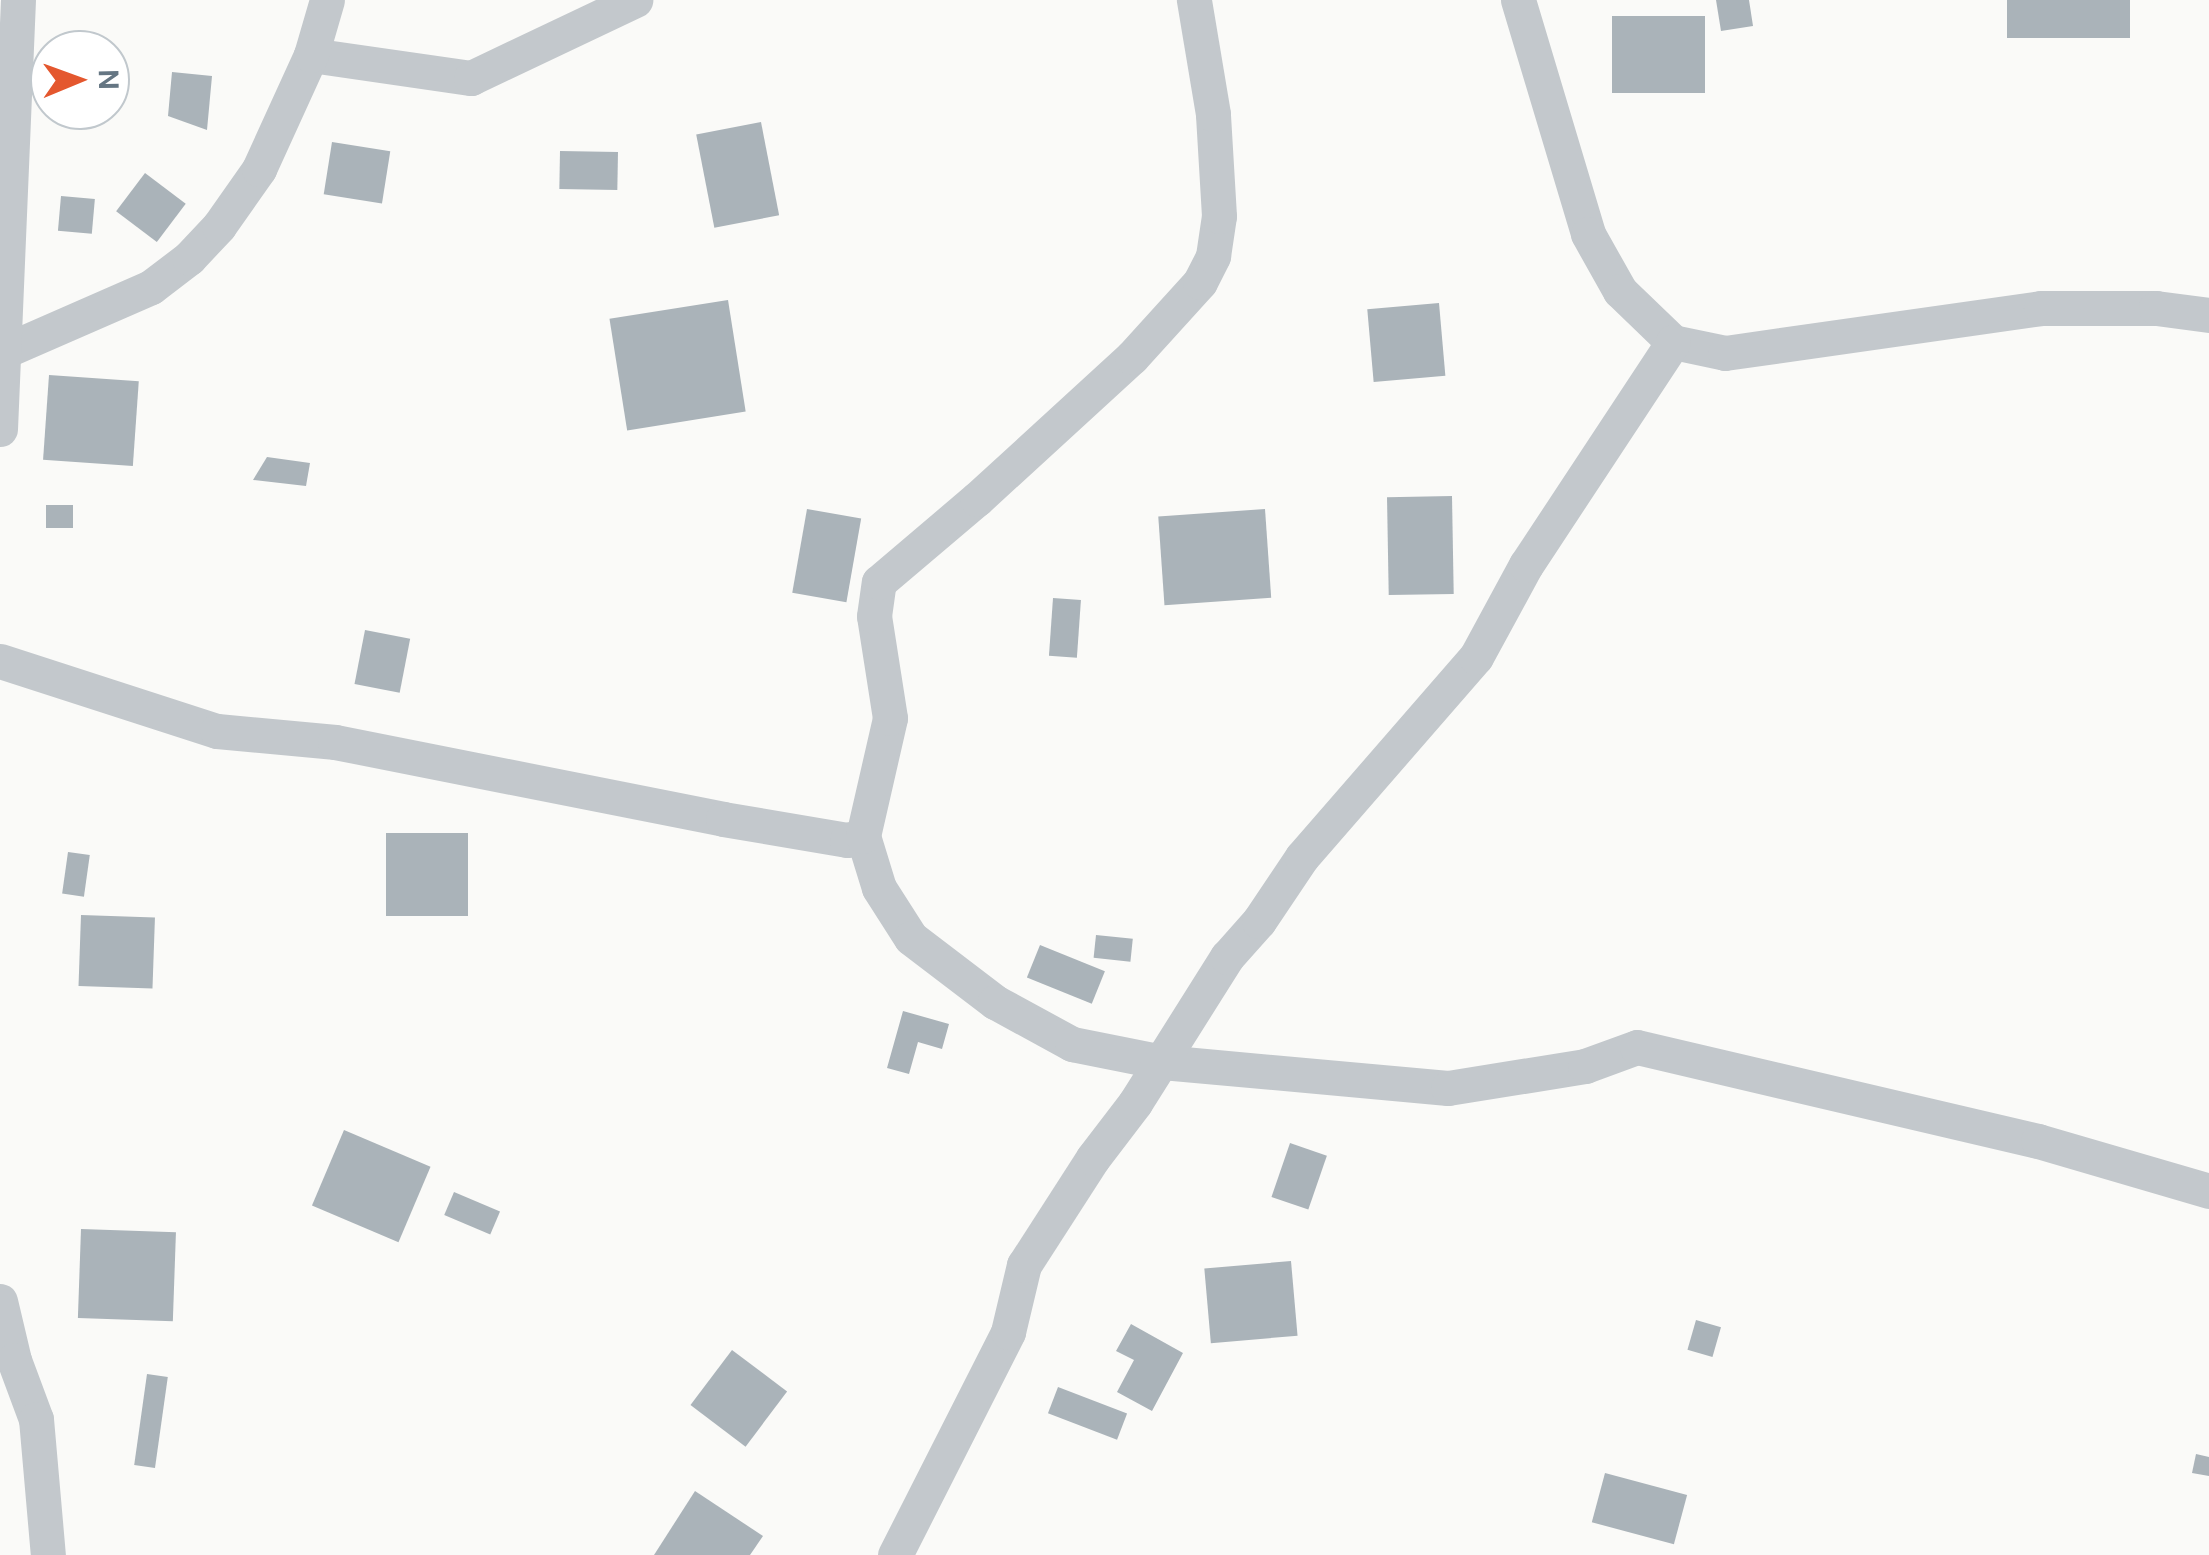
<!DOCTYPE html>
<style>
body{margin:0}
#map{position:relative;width:2209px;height:1555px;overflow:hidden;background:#fafaf8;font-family:"DM Sans",sans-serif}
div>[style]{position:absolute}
.building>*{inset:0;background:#aab3b9;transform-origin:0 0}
.street>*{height:35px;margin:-17.5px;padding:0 17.5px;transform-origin:17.5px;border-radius:17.5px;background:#c3c8cc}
span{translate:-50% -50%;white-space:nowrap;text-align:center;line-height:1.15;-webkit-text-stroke:10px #fff;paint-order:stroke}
.north{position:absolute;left:30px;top:30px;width:100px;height:100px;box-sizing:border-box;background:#fff;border:2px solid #c1c8cd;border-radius:50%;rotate:89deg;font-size:28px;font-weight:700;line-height:40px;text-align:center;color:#657683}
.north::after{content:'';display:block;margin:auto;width:35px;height:45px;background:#e4572e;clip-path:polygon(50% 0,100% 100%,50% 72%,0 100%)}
</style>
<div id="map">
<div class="building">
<div style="clip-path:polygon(1716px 0,1749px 0,1753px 26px,1721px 31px)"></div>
<div style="left:2007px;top:0;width:123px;height:38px"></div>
<div style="left:1612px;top:16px;width:93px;height:77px"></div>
<div style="clip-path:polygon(172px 72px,212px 76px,207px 130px,168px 116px)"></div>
<div style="left:761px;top:122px;width:95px;height:66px;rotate:79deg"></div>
<div style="left:332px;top:142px;width:59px;height:53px;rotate:9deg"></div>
<div style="left:560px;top:151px;width:58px;height:38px;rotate:1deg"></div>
<div style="left:145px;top:173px;width:51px;height:48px;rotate:37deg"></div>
<div style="left:61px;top:196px;width:34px;height:35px;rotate:5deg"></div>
<div style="left:728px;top:300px;width:113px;height:120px;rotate:81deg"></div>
<div style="left:1439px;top:303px;width:73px;height:72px;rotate:85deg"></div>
<div style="left:49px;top:375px;width:90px;height:85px;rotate:4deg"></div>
<div style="clip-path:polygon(267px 457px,310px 463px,306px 486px,253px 480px)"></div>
<div style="left:1452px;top:496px;width:98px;height:65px;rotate:89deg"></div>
<div style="left:46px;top:505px;width:27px;height:23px"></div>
<div style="left:807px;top:509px;width:55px;height:85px;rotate:10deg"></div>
<div style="left:1265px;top:509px;width:89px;height:107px;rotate:86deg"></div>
<div style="left:1053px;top:598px;width:28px;height:58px;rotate:4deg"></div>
<div style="left:365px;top:630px;width:46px;height:55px;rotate:11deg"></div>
<div style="left:386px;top:833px;width:82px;height:83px"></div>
<div style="left:68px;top:852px;width:22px;height:42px;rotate:8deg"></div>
<div style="left:81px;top:915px;width:74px;height:71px;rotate:2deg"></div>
<div style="left:1096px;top:935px;width:37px;height:23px;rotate:6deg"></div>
<div style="left:1040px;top:945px;width:70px;height:35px;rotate:22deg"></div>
<div style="clip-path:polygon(903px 1011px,949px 1024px,942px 1049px,918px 1042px,909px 1074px,887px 1068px)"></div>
<div style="left:344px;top:1130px;width:94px;height:82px;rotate:23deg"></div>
<div style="left:1290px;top:1143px;width:39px;height:57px;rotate:19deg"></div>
<div style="left:454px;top:1192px;width:50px;height:25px;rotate:23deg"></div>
<div style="left:81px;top:1229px;width:95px;height:89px;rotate:2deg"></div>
<div style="left:1291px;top:1261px;width:75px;height:87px;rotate:85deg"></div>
<div style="left:1696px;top:1320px;width:26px;height:31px;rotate:16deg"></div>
<div style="clip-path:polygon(1131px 1324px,1183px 1353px,1152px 1411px,1117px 1392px,1134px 1360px,1116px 1351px)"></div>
<div style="left:732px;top:1350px;width:69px;height:69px;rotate:37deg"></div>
<div style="left:147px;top:1374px;width:21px;height:92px;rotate:8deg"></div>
<div style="left:1058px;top:1387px;width:74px;height:28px;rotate:21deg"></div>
<div style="clip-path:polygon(2196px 1454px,2209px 1457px,2209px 1476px,2192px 1473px)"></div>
<div style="left:1605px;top:1473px;width:85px;height:51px;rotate:15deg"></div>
<div style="clip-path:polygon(695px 1491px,763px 1536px,750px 1555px,654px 1555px)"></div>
</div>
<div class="street">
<div style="left:1518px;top:0;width:244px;rotate:73.3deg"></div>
<div style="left:1588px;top:234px;width:65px;rotate:60.7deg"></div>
<div style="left:1620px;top:291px;width:74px;rotate:43.9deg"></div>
<div style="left:1673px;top:342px;width:53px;rotate:11.9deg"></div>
<div style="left:1725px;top:353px;width:319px;rotate:-8.1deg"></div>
<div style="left:2041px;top:308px;width:115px"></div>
<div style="left:2156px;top:308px;width:53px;rotate:7.5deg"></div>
<div style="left:311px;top:55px;width:162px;rotate:8.2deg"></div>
<div style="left:471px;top:78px;width:182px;rotate:-25.4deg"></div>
<div style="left:7px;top:350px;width:157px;rotate:-23.6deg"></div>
<div style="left:151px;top:287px;width:48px;rotate:-37.3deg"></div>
<div style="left:189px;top:258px;width:44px;rotate:-46.8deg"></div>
<div style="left:219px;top:226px;width:70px;rotate:-54.9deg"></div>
<div style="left:259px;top:169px;width:125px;rotate:-65.5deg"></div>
<div style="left:311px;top:55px;width:57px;rotate:-73.8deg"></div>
<div style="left:0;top:429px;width:429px;rotate:-87.6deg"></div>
<div style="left:0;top:661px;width:228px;rotate:17.9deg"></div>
<div style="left:217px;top:731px;width:119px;rotate:5.3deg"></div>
<div style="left:335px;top:742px;width:396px;rotate:11.2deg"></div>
<div style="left:723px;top:819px;width:126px;rotate:9.6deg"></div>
<div style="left:847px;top:840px;width:16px;rotate:-14deg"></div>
<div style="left:863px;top:836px;width:54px;rotate:72.9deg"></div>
<div style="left:879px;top:888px;width:59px;rotate:57.4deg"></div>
<div style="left:911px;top:938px;width:106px;rotate:37.3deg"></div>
<div style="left:995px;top:1002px;width:88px;rotate:28.6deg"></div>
<div style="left:1072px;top:1044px;width:92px;rotate:11.3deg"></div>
<div style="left:1162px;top:1062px;width:287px;rotate:5.2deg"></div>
<div style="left:1448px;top:1088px;width:139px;rotate:-9.1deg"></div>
<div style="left:1585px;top:1066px;width:55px;rotate:-20.1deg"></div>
<div style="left:1637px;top:1047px;width:412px;rotate:13.2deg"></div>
<div style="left:2038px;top:1141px;width:178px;rotate:16.3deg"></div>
<div style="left:863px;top:836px;width:121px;rotate:-77.1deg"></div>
<div style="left:890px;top:718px;width:103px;rotate:-98.9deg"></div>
<div style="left:874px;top:616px;width:34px;rotate:-82deg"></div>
<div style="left:879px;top:582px;width:128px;rotate:-40.3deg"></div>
<div style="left:977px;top:499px;width:210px;rotate:-42.5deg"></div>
<div style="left:1132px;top:357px;width:101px;rotate:-47.8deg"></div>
<div style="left:1200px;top:282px;width:29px;rotate:-63deg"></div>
<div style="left:1213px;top:256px;width:40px;rotate:-81.5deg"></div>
<div style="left:1219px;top:216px;width:102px;rotate:-93.4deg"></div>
<div style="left:1213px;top:114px;width:116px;rotate:-99.5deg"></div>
<div style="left:0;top:1301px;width:61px;rotate:76.7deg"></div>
<div style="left:14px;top:1360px;width:63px;rotate:69.6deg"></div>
<div style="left:36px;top:1419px;width:137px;rotate:85deg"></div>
<div style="left:895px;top:1555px;width:250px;rotate:-63.1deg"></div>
<div style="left:1008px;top:1332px;width:69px;rotate:-76.6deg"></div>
<div style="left:1024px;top:1265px;width:127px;rotate:-57.2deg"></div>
<div style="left:1093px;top:1158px;width:69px;rotate:-52.6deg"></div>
<div style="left:1135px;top:1103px;width:173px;rotate:-57.8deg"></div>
<div style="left:1227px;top:957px;width:48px;rotate:-48.4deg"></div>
<div style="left:1259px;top:921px;width:77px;rotate:-56.1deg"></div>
<div style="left:1302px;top:857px;width:265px;rotate:-49deg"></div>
<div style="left:1476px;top:657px;width:105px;rotate:-61.5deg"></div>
<div style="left:1526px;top:565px;width:267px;rotate:-56.6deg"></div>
</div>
<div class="north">N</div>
</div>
